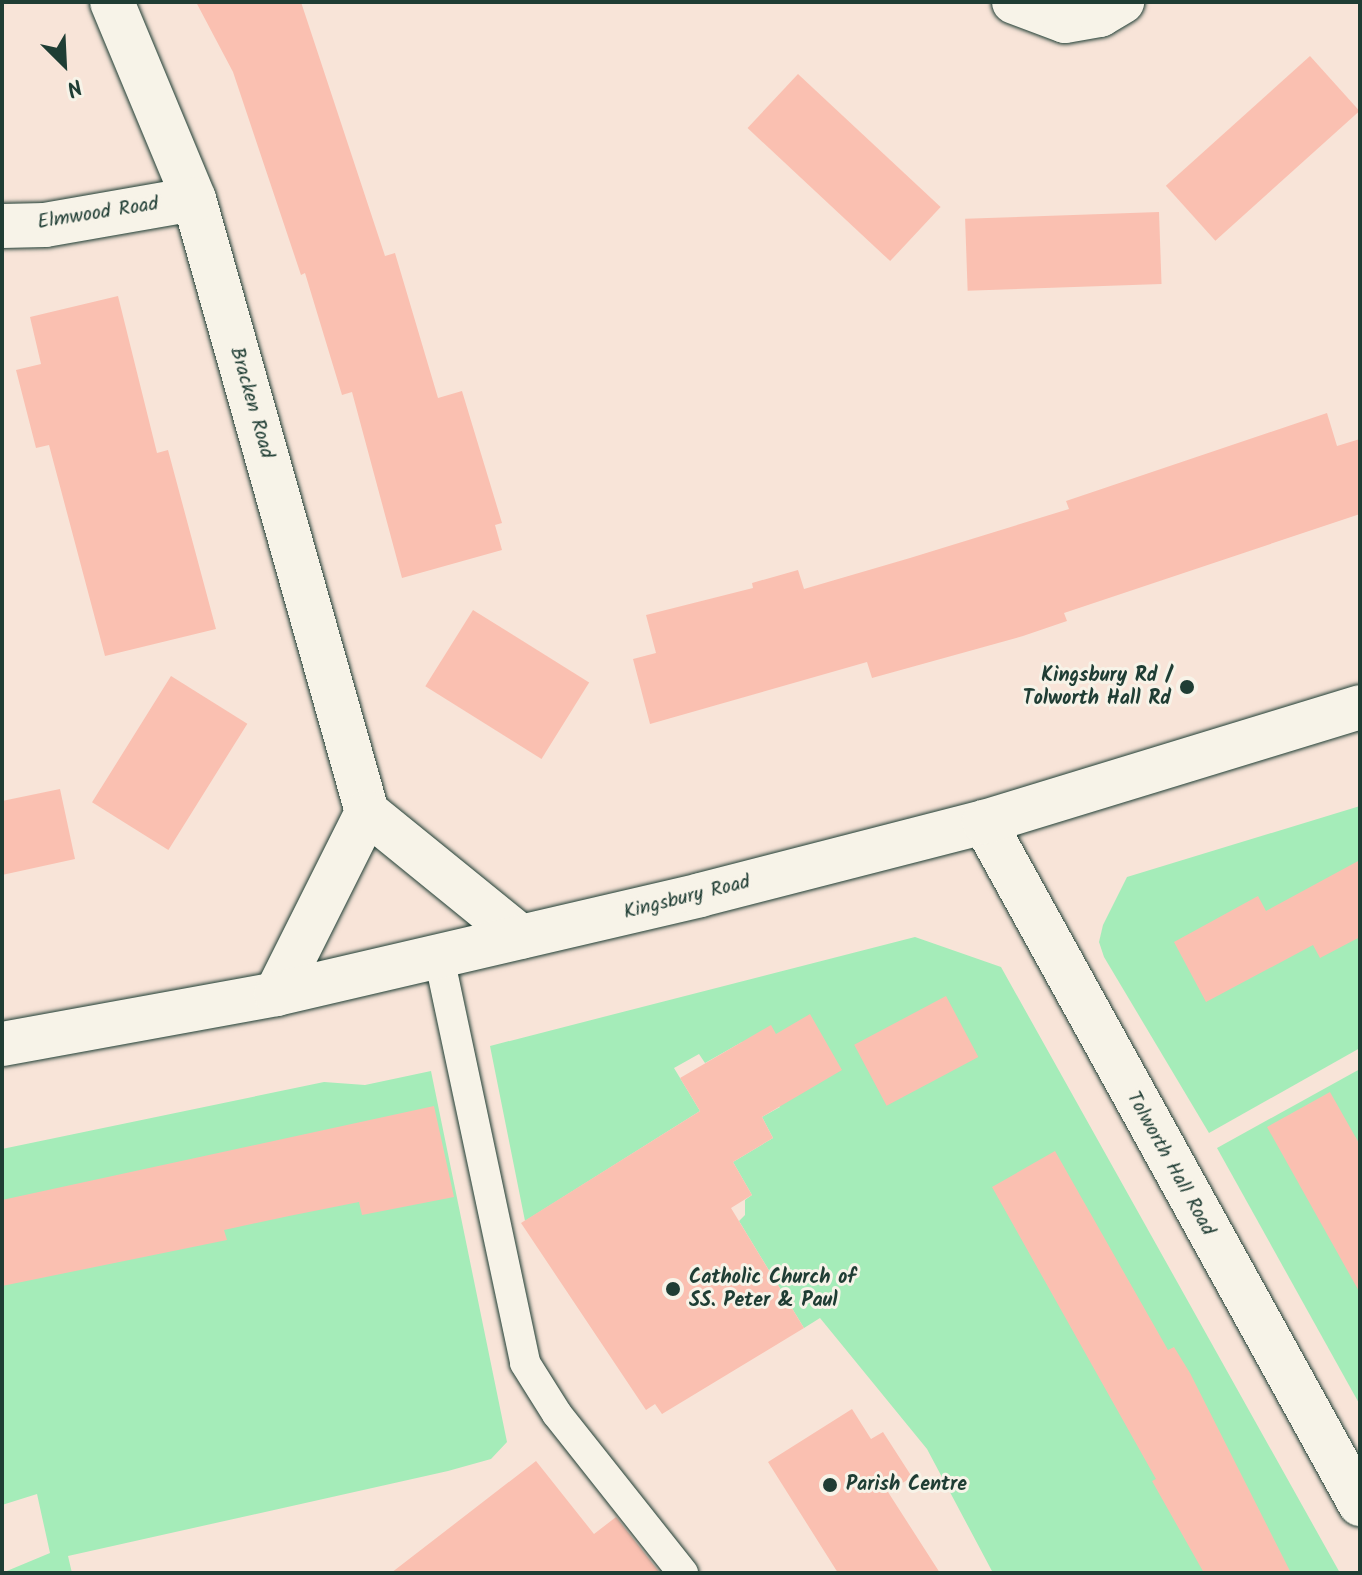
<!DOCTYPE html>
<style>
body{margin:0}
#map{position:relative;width:1362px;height:1575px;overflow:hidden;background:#f8e4d8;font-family:Kalam,sans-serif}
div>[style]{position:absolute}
.green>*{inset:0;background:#a5ecb9}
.building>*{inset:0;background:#fac0b1;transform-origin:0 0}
.roads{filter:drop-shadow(0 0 2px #1f3d34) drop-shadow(0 0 2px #1f3d34)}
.lane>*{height:30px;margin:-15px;padding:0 15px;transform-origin:15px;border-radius:15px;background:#f7f3e8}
.street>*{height:44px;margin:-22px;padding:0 22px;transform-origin:22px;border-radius:22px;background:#f7f3e8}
.secondary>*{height:44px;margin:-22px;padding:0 22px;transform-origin:22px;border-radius:22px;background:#f7f3e8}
.dots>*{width:22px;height:22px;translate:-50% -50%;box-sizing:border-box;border:4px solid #f7f3e8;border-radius:50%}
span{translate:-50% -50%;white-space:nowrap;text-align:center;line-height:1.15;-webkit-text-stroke:6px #f7f3e8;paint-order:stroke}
.street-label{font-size:20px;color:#1f3d34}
.poi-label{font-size:20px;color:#1f3d34;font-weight:700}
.right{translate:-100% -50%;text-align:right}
.left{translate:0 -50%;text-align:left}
.frame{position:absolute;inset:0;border:4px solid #1f3d34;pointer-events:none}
.north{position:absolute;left:24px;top:24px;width:80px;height:80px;-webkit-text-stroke:6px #f7f3e8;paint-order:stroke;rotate:156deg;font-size:22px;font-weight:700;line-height:32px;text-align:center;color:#1f3d34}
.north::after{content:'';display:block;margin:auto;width:28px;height:36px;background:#1f3d34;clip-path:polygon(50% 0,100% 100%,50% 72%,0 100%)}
</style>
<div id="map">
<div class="green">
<div style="clip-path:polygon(1360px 806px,1360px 1048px,1209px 1133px,1104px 957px,1099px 942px,1103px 925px,1127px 877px)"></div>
<div style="clip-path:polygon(915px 937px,1001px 967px,1340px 1573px,993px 1573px,927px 1449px,820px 1318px,804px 1328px,739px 1221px,745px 1215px,745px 1200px,752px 1195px,733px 1162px,773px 1138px,762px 1117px,780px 1107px,742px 1042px,705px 1063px,699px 1054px,674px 1068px,700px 1111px,525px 1221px,490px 1046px)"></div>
<div style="clip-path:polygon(1360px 1069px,1360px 1405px,1217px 1148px)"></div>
<div style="clip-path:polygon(431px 1071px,507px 1442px,491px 1459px,448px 1471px,68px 1556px,72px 1573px,2px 1573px,50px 1553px,37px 1494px,2px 1505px,2px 1149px,324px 1082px,365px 1085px)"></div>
</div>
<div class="building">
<div style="clip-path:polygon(196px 2px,301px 2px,385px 256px,395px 253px,438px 398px,462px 391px,502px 523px,495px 525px,502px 550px,402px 578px,352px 392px,342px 395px,305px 273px,301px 275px,233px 72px)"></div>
<div style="left:1310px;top:56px;width:74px;height:194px;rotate:48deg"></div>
<div style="left:798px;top:74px;width:195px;height:74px;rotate:43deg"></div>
<div style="left:1159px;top:212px;width:72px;height:194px;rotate:88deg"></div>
<div style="clip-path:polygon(118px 296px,157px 453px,168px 450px,216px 629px,105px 656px,49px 445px,36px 448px,16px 370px,41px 364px,30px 317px)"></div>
<div style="clip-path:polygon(1327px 413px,1337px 446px,1360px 439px,1360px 514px,1064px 613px,1067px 621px,1023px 636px,872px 678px,867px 662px,650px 724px,633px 659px,656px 653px,646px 615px,753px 588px,752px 583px,798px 570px,804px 589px,910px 558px,1069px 509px,1066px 501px)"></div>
<div style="left:473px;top:610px;width:137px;height:90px;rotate:32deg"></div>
<div style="left:171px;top:676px;width:90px;height:149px;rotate:32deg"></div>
<div style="clip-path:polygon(60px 789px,75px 859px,2px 875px,2px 801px)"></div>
<div style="clip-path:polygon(1360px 860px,1360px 937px,1320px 958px,1313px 945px,1206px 1002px,1174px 942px,1258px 896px,1266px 911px)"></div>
<div style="left:946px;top:996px;width:69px;height:104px;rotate:62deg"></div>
<div style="clip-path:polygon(810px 1014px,842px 1070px,762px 1117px,773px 1138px,733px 1162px,752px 1195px,731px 1208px,804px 1328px,662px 1414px,655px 1404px,646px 1410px,521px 1223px,700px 1111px,680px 1078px,771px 1025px,776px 1034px)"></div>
<div style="clip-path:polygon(1330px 1092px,1360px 1145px,1360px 1293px,1267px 1127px)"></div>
<div style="clip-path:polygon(434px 1106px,454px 1197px,362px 1215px,359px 1202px,289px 1216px,224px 1230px,227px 1240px,2px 1286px,2px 1200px)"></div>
<div style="clip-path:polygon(1055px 1151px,1168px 1350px,1174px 1347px,1190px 1373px,1291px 1573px,1204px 1573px,1152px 1481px,1156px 1479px,992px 1187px)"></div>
<div style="clip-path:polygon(852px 1409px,871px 1439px,883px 1432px,912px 1477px,888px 1492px,940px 1573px,838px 1573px,768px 1462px)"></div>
<div style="clip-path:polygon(536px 1461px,594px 1534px,616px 1517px,660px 1573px,391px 1573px)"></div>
</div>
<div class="roads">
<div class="lane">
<div style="left:439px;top:957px;width:415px;rotate:78deg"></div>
<div style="left:525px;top:1363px;width:60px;rotate:57.9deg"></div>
<div style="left:557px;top:1414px;width:203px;rotate:51.6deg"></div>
</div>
<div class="street">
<div style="left:112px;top:2px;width:213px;rotate:67.4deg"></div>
<div style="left:194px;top:199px;width:637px;rotate:74.24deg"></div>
<div style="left:367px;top:812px;width:198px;rotate:39.1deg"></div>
<div style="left:1014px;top:2px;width:54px;rotate:20.4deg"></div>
<div style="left:1065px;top:21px;width:36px;rotate:-10deg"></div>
<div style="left:1100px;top:15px;width:26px;rotate:-31deg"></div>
<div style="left:2px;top:226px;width:43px;rotate:-1.3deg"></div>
<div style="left:45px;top:225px;width:151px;rotate:-9.9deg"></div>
<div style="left:984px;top:822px;width:779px;rotate:61.13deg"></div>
<div style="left:276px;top:994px;width:203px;rotate:-63.4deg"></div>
</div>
<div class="secondary">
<div style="left:2px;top:1044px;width:279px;rotate:-10.3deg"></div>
<div style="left:276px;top:994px;width:435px;rotate:-13.1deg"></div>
<div style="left:700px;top:895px;width:293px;rotate:-14.4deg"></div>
<div style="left:984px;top:822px;width:393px;rotate:-17deg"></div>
</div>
</div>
<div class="dots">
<div style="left:1187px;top:687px;background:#1f3d34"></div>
<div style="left:673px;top:1289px;background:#1f3d34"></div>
<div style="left:830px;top:1485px;background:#1f3d34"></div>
</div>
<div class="street-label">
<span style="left:98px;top:214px;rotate:-9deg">Elmwood Road</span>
<span style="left:251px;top:403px;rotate:74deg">Bracken Road</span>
<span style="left:687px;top:898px;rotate:-14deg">Kingsbury Road</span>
<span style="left:1170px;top:1164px;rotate:61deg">Tolworth Hall Road</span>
</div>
<div class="poi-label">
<span class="right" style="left:1171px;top:688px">Kingsbury Rd /<br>Tolworth Hall Rd</span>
<span class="left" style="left:689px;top:1290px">Catholic Church of<br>SS. Peter &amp; Paul</span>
<span class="left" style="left:846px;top:1485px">Parish Centre</span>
</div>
<div class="frame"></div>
<div class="north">N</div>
</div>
